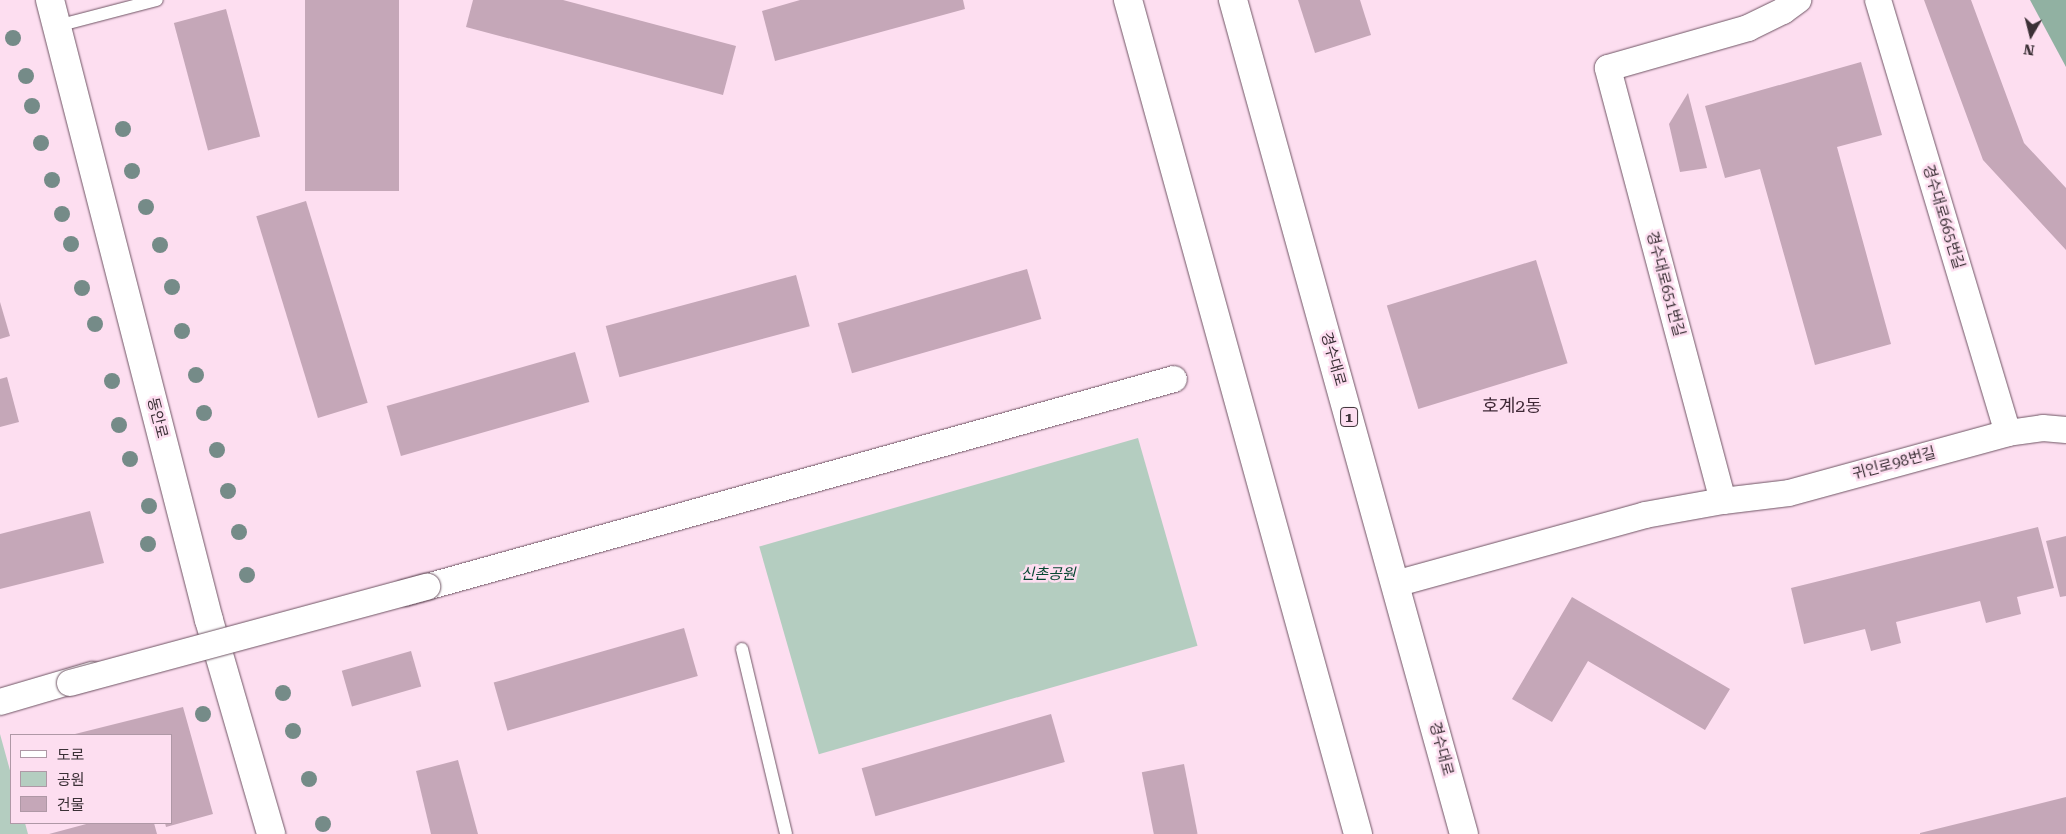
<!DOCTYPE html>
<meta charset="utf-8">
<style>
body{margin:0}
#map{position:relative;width:2066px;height:834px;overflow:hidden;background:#fddef0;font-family:"Roboto Serif","Noto Sans KR",serif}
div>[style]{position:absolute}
.green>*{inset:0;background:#b4cdc0;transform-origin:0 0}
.forest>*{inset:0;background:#91b1a2}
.building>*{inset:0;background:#c5a7b8;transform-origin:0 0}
.roads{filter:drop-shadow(0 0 1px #6f5564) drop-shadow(0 0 1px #6f5564)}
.lane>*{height:12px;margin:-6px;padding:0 6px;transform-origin:6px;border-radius:6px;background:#fff}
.street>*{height:26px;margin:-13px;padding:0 13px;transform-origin:13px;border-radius:13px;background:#fff}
.secondary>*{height:28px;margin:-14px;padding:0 14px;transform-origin:14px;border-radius:14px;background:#fff}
.primary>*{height:28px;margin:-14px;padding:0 14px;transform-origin:14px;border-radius:14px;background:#fff}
.bridges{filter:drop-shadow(0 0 1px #6f5564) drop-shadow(0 0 1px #6f5564)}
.street-bridge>*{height:26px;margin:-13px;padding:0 13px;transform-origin:13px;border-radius:13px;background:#fff}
.trees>*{width:16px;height:16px;margin:-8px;border-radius:50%;background:#758b88}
span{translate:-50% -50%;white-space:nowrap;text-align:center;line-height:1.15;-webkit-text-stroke:5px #fddef0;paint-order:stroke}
.shield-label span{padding:1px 4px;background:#fddef0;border:1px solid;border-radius:4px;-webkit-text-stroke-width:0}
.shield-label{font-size:14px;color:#3b3036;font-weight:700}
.street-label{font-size:15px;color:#3b3036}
.park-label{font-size:15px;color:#064732;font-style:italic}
.quarter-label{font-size:18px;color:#3f2836}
.legend{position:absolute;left:10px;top:734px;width:162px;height:90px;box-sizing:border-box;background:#fddef0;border:1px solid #af98a6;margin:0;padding:6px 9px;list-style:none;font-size:15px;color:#3b3036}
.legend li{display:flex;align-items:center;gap:10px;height:25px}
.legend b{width:25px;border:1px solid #af98a6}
.north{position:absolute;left:2006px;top:10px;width:50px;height:50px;-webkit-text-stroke:4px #fddef0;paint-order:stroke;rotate:188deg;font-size:14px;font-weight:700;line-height:20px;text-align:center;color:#3b3036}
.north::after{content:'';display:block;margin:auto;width:18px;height:22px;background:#3b3036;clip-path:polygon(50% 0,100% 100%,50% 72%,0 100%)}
</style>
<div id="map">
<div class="green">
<div style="left:1138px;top:438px;width:216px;height:394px;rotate:74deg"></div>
<div style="clip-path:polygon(0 734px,11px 774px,11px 823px,25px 823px,28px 834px,0 834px)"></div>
</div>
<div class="forest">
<div style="clip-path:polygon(2030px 0,2066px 0,2066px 67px)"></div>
</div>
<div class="building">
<div style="left:305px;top:0;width:94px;height:191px"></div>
<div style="clip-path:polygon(473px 0,563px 0,736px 46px,723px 95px,466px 27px)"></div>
<div style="clip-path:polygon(800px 0,963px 0,965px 9px,775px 61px,762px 11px)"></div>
<div style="clip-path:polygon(1298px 0,1360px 0,1371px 35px,1315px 53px)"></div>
<div style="clip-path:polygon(1924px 0,1971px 0,2024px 143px,2066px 188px,2066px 250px,1983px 160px)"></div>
<div style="left:226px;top:9px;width:132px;height:54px;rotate:75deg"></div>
<div style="clip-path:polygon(1861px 62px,1882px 135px,1837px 147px,1891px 344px,1815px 365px,1760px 169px,1725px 178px,1705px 106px)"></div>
<div style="clip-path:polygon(1688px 93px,1707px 168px,1680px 172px,1669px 124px)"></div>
<div style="left:306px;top:201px;width:211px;height:52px;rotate:73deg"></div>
<div style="left:1536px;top:260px;width:108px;height:156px;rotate:73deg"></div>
<div style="left:1027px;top:269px;width:52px;height:197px;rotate:74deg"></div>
<div style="left:796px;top:275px;width:53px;height:197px;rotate:75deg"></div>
<div style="clip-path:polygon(0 302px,10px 336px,0 339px)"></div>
<div style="left:575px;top:352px;width:52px;height:196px;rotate:74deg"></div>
<div style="clip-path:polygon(7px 377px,19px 422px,0 427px,0 379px)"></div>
<div style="clip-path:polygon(90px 511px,104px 563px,0 589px,0 534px)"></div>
<div style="clip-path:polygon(2038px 527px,2054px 588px,2017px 597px,2021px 614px,1986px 623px,1980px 601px,1896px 622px,1901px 643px,1871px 651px,1865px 629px,1804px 644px,1791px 588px)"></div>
<div style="clip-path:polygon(2066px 536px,2066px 596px,2060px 597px,2046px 541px)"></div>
<div style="clip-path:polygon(1572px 597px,1730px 689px,1705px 730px,1588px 661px,1552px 722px,1512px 699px)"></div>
<div style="left:684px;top:628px;width:50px;height:198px;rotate:74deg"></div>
<div style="left:411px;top:651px;width:37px;height:72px;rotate:74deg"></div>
<div style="clip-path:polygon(183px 707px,213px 814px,166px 827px,165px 823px,171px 823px,171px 735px,75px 734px)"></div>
<div style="left:1051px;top:714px;width:50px;height:197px;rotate:74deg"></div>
<div style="clip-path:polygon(458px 760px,478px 834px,431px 834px,416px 771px)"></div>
<div style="left:1184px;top:764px;width:71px;height:43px;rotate:79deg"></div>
<div style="clip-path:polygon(2066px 797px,2066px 834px,1920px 834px,1920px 833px)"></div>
<div style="clip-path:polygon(90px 823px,154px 823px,157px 834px,49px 834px)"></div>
</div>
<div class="roads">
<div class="lane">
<div style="left:57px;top:26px;width:103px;rotate:-14.6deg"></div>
<div style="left:742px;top:649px;width:190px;rotate:76.6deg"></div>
</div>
<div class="street">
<div style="left:1878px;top:0;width:452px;rotate:73.3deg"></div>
<div style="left:1723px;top:501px;width:448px;rotate:-104.9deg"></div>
<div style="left:1608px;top:68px;width:146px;rotate:-15.9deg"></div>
<div style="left:1748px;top:28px;width:39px;rotate:-26deg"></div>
<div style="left:1783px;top:11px;width:19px;rotate:-36deg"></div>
<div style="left:1395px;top:584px;width:259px;rotate:-15.4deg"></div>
<div style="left:1645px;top:515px;width:79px;rotate:-10.2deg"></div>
<div style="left:1723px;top:501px;width:66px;rotate:-6.9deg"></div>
<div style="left:1789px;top:493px;width:227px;rotate:-15.3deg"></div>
<div style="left:2008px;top:433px;width:35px;rotate:-8deg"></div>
<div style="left:2043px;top:428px;width:23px;rotate:5deg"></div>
<div style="left:405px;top:593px;width:798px;rotate:-15.55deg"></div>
<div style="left:0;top:702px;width:96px;rotate:-16.4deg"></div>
</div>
<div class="secondary">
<div style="left:50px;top:0;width:640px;rotate:75.62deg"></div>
<div style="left:209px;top:620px;width:223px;rotate:73.8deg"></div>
</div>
<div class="primary">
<div style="left:1128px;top:0;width:865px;rotate:74.58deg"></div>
<div style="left:1233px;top:0;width:865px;rotate:74.52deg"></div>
</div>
</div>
<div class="bridges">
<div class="street-bridge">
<div style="left:70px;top:683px;width:370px;rotate:-15.1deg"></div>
</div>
</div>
<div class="trees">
<div style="left:13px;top:38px"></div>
<div style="left:26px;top:76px"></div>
<div style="left:32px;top:106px"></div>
<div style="left:123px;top:129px"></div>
<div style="left:41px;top:143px"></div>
<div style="left:132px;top:171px"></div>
<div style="left:52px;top:180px"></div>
<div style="left:146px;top:207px"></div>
<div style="left:62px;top:214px"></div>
<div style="left:71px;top:244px"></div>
<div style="left:160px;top:245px"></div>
<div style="left:172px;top:287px"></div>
<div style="left:82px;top:288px"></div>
<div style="left:95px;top:324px"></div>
<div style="left:182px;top:331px"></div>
<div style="left:196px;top:375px"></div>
<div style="left:112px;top:381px"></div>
<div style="left:204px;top:413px"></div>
<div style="left:119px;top:425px"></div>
<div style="left:217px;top:450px"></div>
<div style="left:130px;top:459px"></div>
<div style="left:228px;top:491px"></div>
<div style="left:149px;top:506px"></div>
<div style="left:239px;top:532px"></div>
<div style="left:148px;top:544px"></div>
<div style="left:247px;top:575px"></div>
<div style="left:283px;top:693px"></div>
<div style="left:203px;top:714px"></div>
<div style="left:293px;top:731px"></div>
<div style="left:309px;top:779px"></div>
<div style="left:323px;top:824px"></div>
</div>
<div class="shield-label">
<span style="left:1349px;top:417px">1</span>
</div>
<div class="street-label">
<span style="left:1943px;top:217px;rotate:73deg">경수대로665번길</span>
<span style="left:1665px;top:284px;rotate:75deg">경수대로651번길</span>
<span style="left:1333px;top:359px;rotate:74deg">경수대로</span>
<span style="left:157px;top:418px;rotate:76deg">동안로</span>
<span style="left:1894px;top:464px;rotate:-15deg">귀인로98번길</span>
<span style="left:1441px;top:749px;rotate:75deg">경수대로</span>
</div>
<div class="park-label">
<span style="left:1048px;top:575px">신촌공원</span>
</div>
<div class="quarter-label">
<span style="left:1512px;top:406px">호계2동</span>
</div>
<ul class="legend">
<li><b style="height:6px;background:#fff"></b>도로</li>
<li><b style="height:14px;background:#b4cdc0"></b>공원</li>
<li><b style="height:14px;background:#c5a7b8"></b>건물</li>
</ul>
<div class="north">N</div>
</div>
